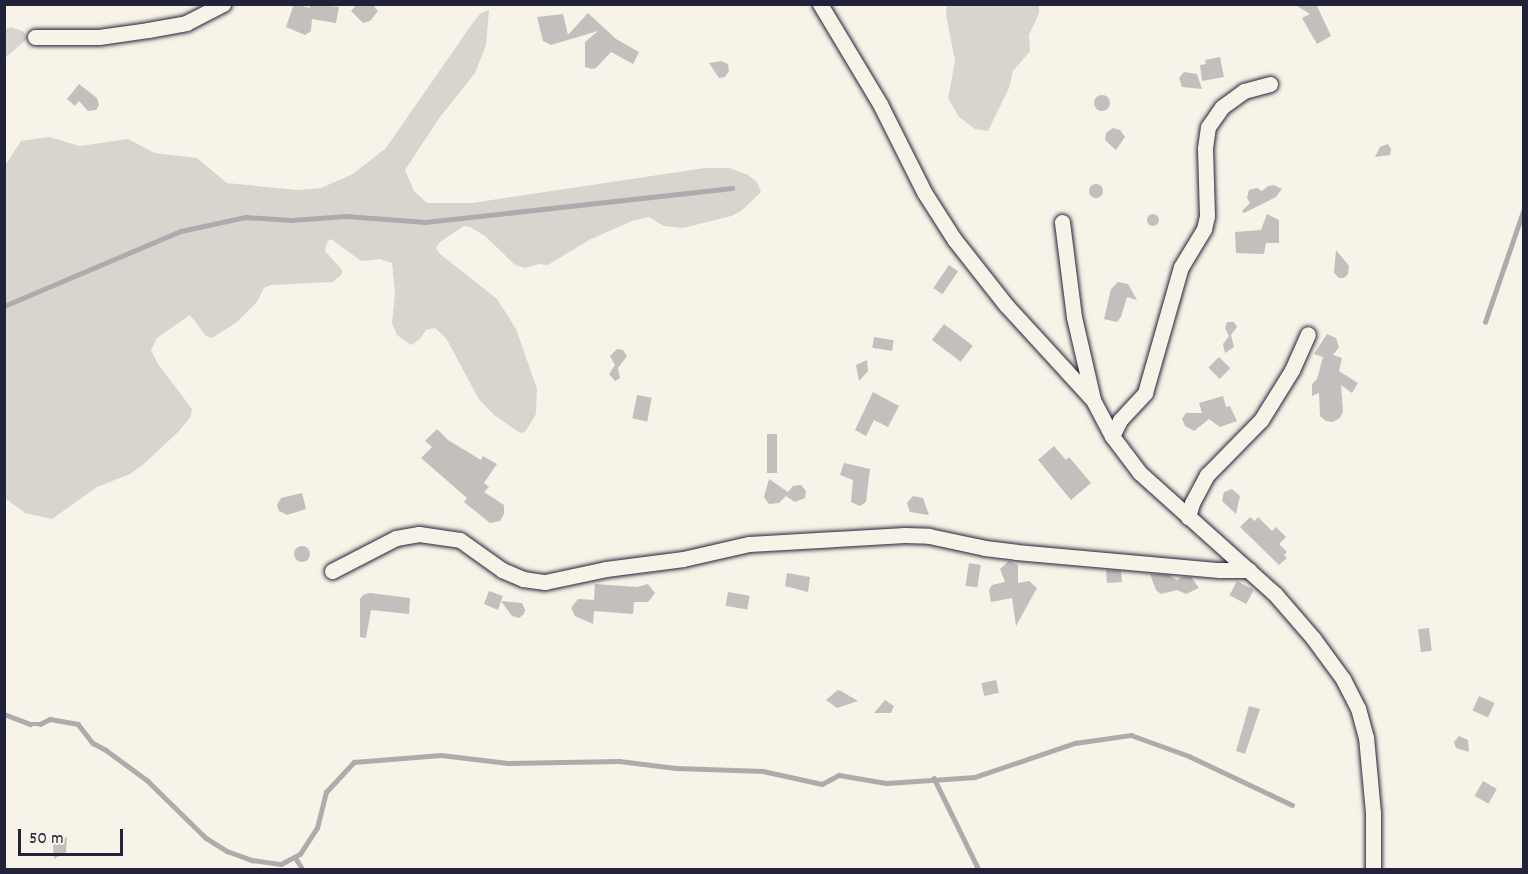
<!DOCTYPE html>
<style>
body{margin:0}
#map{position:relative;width:1528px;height:874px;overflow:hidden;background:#f7f3e8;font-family:Dekko,sans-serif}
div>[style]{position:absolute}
.green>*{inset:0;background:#d8d5cf}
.stream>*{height:4.5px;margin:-2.25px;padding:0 2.25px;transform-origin:2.25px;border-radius:2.25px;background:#aeabad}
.building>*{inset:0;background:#c2bfbd;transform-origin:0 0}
.round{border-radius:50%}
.roads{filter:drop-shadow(0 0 2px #22223b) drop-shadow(0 0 2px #22223b)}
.street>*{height:15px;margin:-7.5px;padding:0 7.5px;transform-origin:7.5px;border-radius:7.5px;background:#f7f3e8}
span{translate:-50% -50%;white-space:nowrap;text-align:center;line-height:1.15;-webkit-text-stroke:4.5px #f7f3e8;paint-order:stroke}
.frame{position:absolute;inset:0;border:6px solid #22223b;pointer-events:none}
.scale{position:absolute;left:18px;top:829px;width:105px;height:27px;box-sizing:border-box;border:3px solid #22223b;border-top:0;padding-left:8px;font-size:18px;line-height:21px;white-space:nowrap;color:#22223b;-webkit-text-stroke:4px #f7f3e8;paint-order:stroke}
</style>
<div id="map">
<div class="green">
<div style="clip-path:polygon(947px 4px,1039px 5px,1039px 13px,1029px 35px,1030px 51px,1013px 71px,1009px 88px,988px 131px,975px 129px,959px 117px,948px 98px,955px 61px,946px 15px)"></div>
<div style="clip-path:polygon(489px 10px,486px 45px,475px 73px,440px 117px,405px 170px,414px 191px,427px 203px,472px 203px,705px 168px,730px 168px,748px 175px,757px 182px,761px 192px,741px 211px,731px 216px,683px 228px,664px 226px,649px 217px,632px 221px,589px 240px,548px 265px,539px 264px,525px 268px,515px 265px,485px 236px,470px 227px,464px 226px,440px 242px,436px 248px,440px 254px,497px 299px,516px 329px,537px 389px,536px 414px,525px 432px,520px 433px,494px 415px,478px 398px,446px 338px,435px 328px,426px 330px,420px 339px,411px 345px,397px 335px,392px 323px,395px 294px,392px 263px,380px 259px,361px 261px,331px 239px,327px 242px,325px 251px,342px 270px,342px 274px,333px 282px,271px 285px,264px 288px,257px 302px,237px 322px,212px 338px,206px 336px,190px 315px,157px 338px,151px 350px,158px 364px,192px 409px,191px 416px,179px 431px,145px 463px,130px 474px,97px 487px,52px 519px,25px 513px,5px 498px,4px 167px,21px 141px,49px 137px,80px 146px,128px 139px,155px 153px,197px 158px,227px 183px,298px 190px,321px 188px,353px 174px,386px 148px,472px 24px,480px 14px)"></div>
<div style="clip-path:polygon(10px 27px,23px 31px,28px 38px,5px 58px,5px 30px)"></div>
</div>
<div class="stream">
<div style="left:4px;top:306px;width:192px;rotate:-23deg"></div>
<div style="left:181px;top:231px;width:66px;rotate:-12.3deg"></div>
<div style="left:245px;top:217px;width:46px;rotate:3.7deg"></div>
<div style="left:291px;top:220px;width:55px;rotate:-4.2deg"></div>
<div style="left:346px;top:216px;width:79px;rotate:4.3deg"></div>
<div style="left:425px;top:222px;width:309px;rotate:-6.3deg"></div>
<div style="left:1485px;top:322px;width:120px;rotate:-71deg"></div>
<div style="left:4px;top:714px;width:28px;rotate:21deg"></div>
<div style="left:30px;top:724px;width:10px"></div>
<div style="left:40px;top:724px;width:11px;rotate:-27deg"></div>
<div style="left:50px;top:719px;width:28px;rotate:10deg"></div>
<div style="left:78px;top:724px;width:24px;rotate:52deg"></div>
<div style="left:93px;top:743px;width:15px;rotate:28deg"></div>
<div style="left:106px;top:750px;width:52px;rotate:36.4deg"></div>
<div style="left:148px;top:781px;width:81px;rotate:44.5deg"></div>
<div style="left:206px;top:838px;width:25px;rotate:32deg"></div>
<div style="left:227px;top:851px;width:27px;rotate:20deg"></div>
<div style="left:252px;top:860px;width:29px;rotate:8deg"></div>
<div style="left:281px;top:864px;width:21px;rotate:-28deg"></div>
<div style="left:300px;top:854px;width:31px;rotate:-57deg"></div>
<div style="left:317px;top:828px;width:37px;rotate:-76deg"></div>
<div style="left:326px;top:792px;width:41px;rotate:-47deg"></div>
<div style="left:354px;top:762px;width:87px;rotate:-4.6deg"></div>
<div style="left:441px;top:755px;width:67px;rotate:6.8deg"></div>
<div style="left:508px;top:763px;width:111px;rotate:-1deg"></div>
<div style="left:619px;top:761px;width:57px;rotate:7deg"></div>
<div style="left:676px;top:768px;width:87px;rotate:2deg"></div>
<div style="left:763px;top:771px;width:60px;rotate:12.4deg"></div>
<div style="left:822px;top:784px;width:19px;rotate:-28deg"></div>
<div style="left:839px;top:775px;width:49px;rotate:9.5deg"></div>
<div style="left:887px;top:783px;width:88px;rotate:-3.9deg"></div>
<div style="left:975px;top:777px;width:106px;rotate:-18.8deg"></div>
<div style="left:1075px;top:743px;width:57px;rotate:-8.1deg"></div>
<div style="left:1131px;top:735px;width:62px;rotate:19.9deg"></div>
<div style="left:1189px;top:756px;width:114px;rotate:25.4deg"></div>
<div style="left:934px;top:778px;width:102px;rotate:63.9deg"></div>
<div style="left:295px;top:857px;width:15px;rotate:58deg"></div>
</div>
<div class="building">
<div style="clip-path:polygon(294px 4px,310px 8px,310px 4px,339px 7px,336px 23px,312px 19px,311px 31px,305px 35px,286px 27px)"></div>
<div style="clip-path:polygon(357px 4px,372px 4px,378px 11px,370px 21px,363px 23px,351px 11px)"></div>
<div style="clip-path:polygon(1294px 4px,1316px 4px,1331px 36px,1317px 44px,1302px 18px,1310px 14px)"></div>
<div style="clip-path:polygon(588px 13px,616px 39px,639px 52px,633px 64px,611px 52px,596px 68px,592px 69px,585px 67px,585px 42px,598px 31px,551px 45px,543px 41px,537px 17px,563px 14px,568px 35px)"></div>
<div style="clip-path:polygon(1220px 57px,1224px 77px,1202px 81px,1200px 65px,1206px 64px,1205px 60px)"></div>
<div style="clip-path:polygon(721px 61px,728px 64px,729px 71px,725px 77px,719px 78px,709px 63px)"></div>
<div style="clip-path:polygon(1184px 72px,1197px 74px,1202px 89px,1182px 87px,1179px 78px)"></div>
<div style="clip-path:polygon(79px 84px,97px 98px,99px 105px,96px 110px,88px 111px,79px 101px,75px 106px,67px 99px)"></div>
<div class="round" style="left:1094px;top:95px;width:16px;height:16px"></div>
<div style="clip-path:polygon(1113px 128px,1120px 130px,1125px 137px,1116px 150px,1105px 140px,1106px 133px)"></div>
<div style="clip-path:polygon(1388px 144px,1391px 149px,1390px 155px,1375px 157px,1380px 147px)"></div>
<div class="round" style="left:1089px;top:184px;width:14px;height:14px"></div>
<div style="clip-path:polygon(1274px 185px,1282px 189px,1276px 197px,1244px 213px,1242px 211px,1250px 203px,1247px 198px,1249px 190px,1257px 188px,1262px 191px,1268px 186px)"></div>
<div class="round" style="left:1147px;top:214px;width:12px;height:12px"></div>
<div style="clip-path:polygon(1267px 214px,1279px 220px,1279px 243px,1266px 243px,1264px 254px,1236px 253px,1235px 232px,1261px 230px)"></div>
<div style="clip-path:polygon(1336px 250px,1349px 266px,1348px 274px,1344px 278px,1339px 278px,1334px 273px)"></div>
<div style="left:949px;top:265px;width:11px;height:28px;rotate:34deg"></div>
<div style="clip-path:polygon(1118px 282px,1128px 284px,1137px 300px,1127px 297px,1121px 317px,1117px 322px,1104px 319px,1111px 289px)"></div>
<div style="clip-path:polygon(1227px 322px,1234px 322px,1237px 327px,1231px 335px,1234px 347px,1225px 353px,1223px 344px,1229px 336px,1225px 328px)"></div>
<div style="left:944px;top:324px;width:36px;height:20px;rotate:37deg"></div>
<div style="clip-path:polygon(1327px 334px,1336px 338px,1339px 347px,1333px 355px,1342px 358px,1339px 371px,1358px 383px,1352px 393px,1341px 385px,1343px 411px,1340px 418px,1333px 422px,1326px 421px,1320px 416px,1319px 393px,1312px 396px,1312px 384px,1317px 379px,1323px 357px,1314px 354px)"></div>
<div style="left:874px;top:337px;width:20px;height:11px;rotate:9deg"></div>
<div style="clip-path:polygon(617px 349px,623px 350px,627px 356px,618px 368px,620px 378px,615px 381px,609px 374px,615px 365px,610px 356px)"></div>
<div style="left:1219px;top:357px;width:16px;height:15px;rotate:45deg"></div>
<div style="clip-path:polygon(867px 360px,868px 371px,859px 381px,856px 365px)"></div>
<div style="clip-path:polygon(873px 392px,899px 406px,888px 427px,874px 420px,866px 436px,855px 430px)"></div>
<div style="left:637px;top:395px;width:15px;height:24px;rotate:11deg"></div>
<div style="clip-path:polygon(1223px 396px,1226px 407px,1230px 406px,1237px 421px,1220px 427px,1209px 419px,1194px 431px,1185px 426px,1182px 419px,1186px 413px,1202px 413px,1199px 403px)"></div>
<div style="clip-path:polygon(437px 429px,448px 440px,481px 460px,483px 456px,497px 464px,484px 483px,489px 487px,484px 492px,504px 505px,504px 514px,500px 521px,490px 523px,464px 502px,467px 498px,421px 458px,432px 447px,425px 441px)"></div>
<div style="left:767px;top:434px;width:10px;height:39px"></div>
<div style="clip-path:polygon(1054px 446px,1066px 460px,1069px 457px,1091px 483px,1071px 500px,1038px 460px)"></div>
<div style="clip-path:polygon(844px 463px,870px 469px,866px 502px,860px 506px,851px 502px,853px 480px,840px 475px)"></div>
<div style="clip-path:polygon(769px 479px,788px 492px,793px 486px,801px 485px,806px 491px,805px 498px,795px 502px,786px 496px,779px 503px,769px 504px,764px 497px)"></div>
<div style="clip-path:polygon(1232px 489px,1240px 496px,1236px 514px,1222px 501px,1224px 492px)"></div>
<div style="clip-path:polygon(302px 493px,306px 509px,287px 515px,279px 511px,277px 505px,281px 498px)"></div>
<div style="clip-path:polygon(913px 496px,923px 498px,929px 515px,910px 512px,907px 503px)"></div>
<div style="clip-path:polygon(1250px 517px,1255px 521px,1258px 517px,1272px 531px,1276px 527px,1286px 537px,1279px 544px,1287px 552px,1284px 555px,1287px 558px,1279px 565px,1240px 527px)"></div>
<div class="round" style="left:294px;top:546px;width:16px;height:16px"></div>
<div style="clip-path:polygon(1009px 561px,1018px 565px,1018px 583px,1029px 581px,1037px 588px,1016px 626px,1012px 598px,991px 602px,989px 590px,992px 585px,1005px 582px,1000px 569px)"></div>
<div style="left:969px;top:563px;width:12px;height:23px;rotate:9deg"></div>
<div style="clip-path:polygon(1106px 570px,1121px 571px,1122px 582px,1107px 583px)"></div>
<div style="clip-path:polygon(787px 573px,810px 577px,808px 592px,785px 586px)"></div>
<div style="clip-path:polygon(1150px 574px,1169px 575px,1177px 580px,1182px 577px,1191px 577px,1199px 588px,1186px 594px,1177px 590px,1161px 594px,1156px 590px)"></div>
<div style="left:1237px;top:581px;width:19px;height:16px;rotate:28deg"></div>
<div style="clip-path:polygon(595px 584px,637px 587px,648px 584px,655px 593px,648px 602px,634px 602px,633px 614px,594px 611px,593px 624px,575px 616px,571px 608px,578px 599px,594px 600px)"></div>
<div style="clip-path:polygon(489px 591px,503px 596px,501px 601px,522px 603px,525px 610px,524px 614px,519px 618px,512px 616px,501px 601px,498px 610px,484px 604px)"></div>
<div style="left:728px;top:592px;width:22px;height:14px;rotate:10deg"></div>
<div style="clip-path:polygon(370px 593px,410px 598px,409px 614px,371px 610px,366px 638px,360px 637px,360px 599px,363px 595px)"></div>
<div style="left:1429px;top:628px;width:23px;height:11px;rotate:83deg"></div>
<div style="left:996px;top:680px;width:13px;height:15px;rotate:77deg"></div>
<div style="clip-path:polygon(838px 690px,841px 691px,858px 701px,837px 708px,826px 700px)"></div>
<div style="left:1479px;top:696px;width:17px;height:16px;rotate:24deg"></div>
<div style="clip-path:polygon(885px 700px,894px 706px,891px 713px,874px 713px)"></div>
<div style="clip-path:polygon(1249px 706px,1260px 709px,1245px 754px,1236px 751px)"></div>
<div style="clip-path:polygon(1459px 736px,1468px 740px,1469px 752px,1456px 748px,1454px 742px)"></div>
<div style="left:1483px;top:781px;width:16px;height:17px;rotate:30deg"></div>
<div style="clip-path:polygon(67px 837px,66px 852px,54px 859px,53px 844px)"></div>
</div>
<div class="roads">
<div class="street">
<div style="left:820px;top:4px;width:117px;rotate:59deg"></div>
<div style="left:880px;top:104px;width:98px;rotate:63.4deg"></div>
<div style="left:924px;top:192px;width:56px;rotate:57.4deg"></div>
<div style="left:954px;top:239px;width:84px;rotate:51.8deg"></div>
<div style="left:1006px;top:305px;width:129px;rotate:47.5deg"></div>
<div style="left:1093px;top:400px;width:41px;rotate:62.2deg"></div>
<div style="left:1112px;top:436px;width:46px;rotate:52.9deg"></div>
<div style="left:1140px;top:473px;width:181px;rotate:41.9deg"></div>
<div style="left:1275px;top:594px;width:58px;rotate:49.2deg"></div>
<div style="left:1313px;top:638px;width:51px;rotate:53.8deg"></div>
<div style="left:1343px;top:679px;width:33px;rotate:63deg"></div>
<div style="left:1358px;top:708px;width:30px;rotate:75deg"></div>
<div style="left:1366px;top:737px;width:76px;rotate:84.7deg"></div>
<div style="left:1373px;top:813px;width:57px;rotate:90deg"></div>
<div style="left:35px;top:37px;width:64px"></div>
<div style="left:99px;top:37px;width:49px;rotate:-8.1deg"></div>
<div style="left:148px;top:30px;width:39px;rotate:-10deg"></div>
<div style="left:186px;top:23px;width:42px;rotate:-27.2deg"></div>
<div style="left:1062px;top:222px;width:96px;rotate:82.8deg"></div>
<div style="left:1074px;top:317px;width:84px;rotate:77deg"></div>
<div style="left:1112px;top:436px;width:18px;rotate:-63deg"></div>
<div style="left:1120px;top:420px;width:37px;rotate:-47deg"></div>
<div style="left:1145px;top:393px;width:131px;rotate:-74.1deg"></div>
<div style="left:1181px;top:267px;width:44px;rotate:-58.8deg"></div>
<div style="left:1204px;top:229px;width:13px;rotate:-77deg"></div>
<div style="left:1207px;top:216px;width:68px;rotate:-91.7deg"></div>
<div style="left:1205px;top:148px;width:21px;rotate:-82deg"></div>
<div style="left:1208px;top:127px;width:24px;rotate:-55deg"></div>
<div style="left:1222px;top:107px;width:27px;rotate:-36deg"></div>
<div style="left:1244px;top:91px;width:27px;rotate:-15deg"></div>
<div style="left:1188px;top:517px;width:15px;rotate:-74deg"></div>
<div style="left:1192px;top:503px;width:32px;rotate:-62deg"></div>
<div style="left:1207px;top:475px;width:77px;rotate:-45.5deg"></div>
<div style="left:1261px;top:420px;width:59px;rotate:-58.2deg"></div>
<div style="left:1292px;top:370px;width:39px;rotate:-66deg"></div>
<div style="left:332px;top:571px;width:72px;rotate:-27.3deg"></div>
<div style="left:396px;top:538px;width:23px;rotate:-10deg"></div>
<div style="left:419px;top:534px;width:41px;rotate:8.3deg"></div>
<div style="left:460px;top:540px;width:52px;rotate:35.5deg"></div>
<div style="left:502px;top:570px;width:23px;rotate:23deg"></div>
<div style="left:523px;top:579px;width:22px;rotate:8deg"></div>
<div style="left:545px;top:582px;width:62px;rotate:-12deg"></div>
<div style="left:606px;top:569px;width:78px;rotate:-7.4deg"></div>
<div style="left:683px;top:559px;width:68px;rotate:-12.8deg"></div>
<div style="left:749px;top:544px;width:156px;rotate:-3.3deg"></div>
<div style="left:905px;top:535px;width:24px;rotate:2deg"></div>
<div style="left:929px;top:536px;width:57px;rotate:12.1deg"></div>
<div style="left:985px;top:548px;width:31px;rotate:7deg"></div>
<div style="left:1016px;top:552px;width:204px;rotate:5.1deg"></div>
<div style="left:1219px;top:570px;width:30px"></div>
</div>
</div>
<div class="frame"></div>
<div class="scale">50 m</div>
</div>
